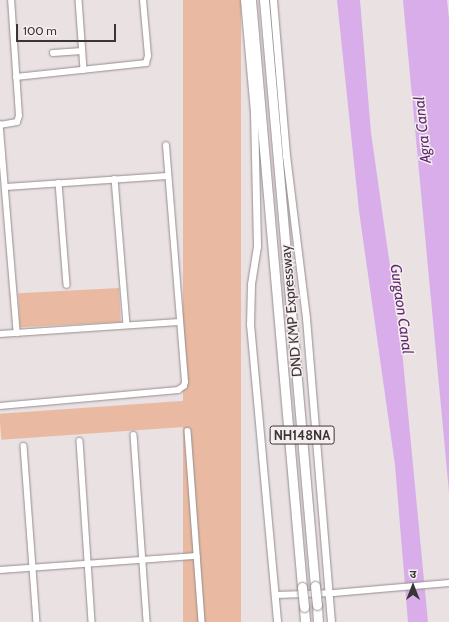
<!DOCTYPE html>
<meta charset="utf-8">
<style>
body{margin:0}
#map{position:relative;width:449px;height:622px;overflow:hidden;background:#eae1e3;font-family:Cabin,"Noto Sans Devanagari",sans-serif}
div>[style]{position:absolute}
.green>*{inset:0;background:#e9baa1;transform-origin:0 0}
.water>*{inset:0;background:#d8adea}
.roads{filter:drop-shadow(0 0 1px #958c8e) drop-shadow(0 0 1px #958c8e)}
.minor>*{height:5.5px;margin:-2.75px;padding:0 2.75px;transform-origin:2.75px;border-radius:2.75px;background:#fff}
.tertiary>*{height:7px;margin:-3.5px;padding:0 3.5px;transform-origin:3.5px;border-radius:3.5px;background:#fff}
.trunk>*{height:9px;margin:-4.5px;padding:0 4.5px;transform-origin:4.5px;border-radius:4.5px;background:#fff}
.bridges{filter:drop-shadow(0 0 1px #958c8e) drop-shadow(0 0 1px #958c8e)}
.trunk-bridge>*{height:9px;margin:-4.5px;padding:0 4.5px;transform-origin:4.5px;border-radius:4.5px;background:#fff}
span{translate:-50% -50%;white-space:nowrap;text-align:center;line-height:1.15;-webkit-text-stroke:3px #f7eef0;paint-order:stroke}
.shield-label span{padding:1px 3px;background:#f7eef0;border:1px solid;border-radius:3px;-webkit-text-stroke-width:0}
.shield-label{font-size:13px;color:#3a3637;font-weight:700}
.street-label{font-size:14px;color:#3a3637}
.water-label{font-size:15px;color:#5e2a71;font-style:italic}
.north{position:absolute;left:393px;top:566px;width:40px;height:40px;-webkit-text-stroke:3px #f7eef0;paint-order:stroke;rotate:0deg;font-size:11px;font-weight:700;line-height:16px;text-align:center;color:#3a3637}
.north::after{content:'';display:block;margin:auto;width:14px;height:18px;background:#3a3637;clip-path:polygon(50% 0,100% 100%,50% 72%,0 100%)}
.scale{position:absolute;left:16px;top:24px;width:100px;height:18px;box-sizing:border-box;border:2px solid #3a3637;border-top:0;padding-left:5px;font-size:12px;line-height:14px;white-space:nowrap;color:#3a3637;-webkit-text-stroke:3px #f7eef0;paint-order:stroke}
</style>
<div id="map">
<div class="green">
<div style="left:183px;top:0;width:58px;height:624px"></div>
<div style="left:119px;top:288px;width:34px;height:101px;rotate:87deg"></div>
<div style="left:210px;top:399px;width:26px;height:211px;rotate:86deg"></div>
</div>
<div class="water">
<div style="clip-path:polygon(337px 0,360px 0,371px 133px,402px 350px,428px 622px,408px 622px,395px 465px,359px 211px)"></div>
<div style="clip-path:polygon(403px 0,447px 0,449px 19px,449px 492px)"></div>
</div>
<div class="roads">
<div class="minor">
<div style="left:79px;top:0;width:70px;rotate:85.9deg"></div>
<div style="left:53px;top:53px;width:29px;rotate:-4deg"></div>
<div style="left:16px;top:77px;width:131px;rotate:-6.1deg"></div>
<div style="left:146px;top:63px;width:7px;rotate:-74deg"></div>
<div style="left:148px;top:56px;width:56px;rotate:-95.1deg"></div>
<div style="left:0;top:124px;width:210px;rotate:85.3deg"></div>
<div style="left:0;top:125px;width:17px;rotate:-10deg"></div>
<div style="left:17px;top:122px;width:6px;rotate:-72deg"></div>
<div style="left:19px;top:116px;width:116px;rotate:-93.9deg"></div>
<div style="left:115px;top:179px;width:146px;rotate:85.3deg"></div>
<div style="left:59px;top:183px;width:102px;rotate:85.5deg"></div>
<div style="left:5px;top:187px;width:163px;rotate:-3.9deg"></div>
<div style="left:0;top:334px;width:179px;rotate:-3.8deg"></div>
<div style="left:0;top:406px;width:179px;rotate:-5.1deg"></div>
<div style="left:178px;top:390px;width:7px;rotate:-34deg"></div>
<div style="left:184px;top:386px;width:4px;rotate:-76deg"></div>
<div style="left:185px;top:382px;width:237px;rotate:-94.6deg"></div>
<div style="left:188px;top:431px;width:192px;rotate:85.8deg"></div>
<div style="left:134px;top:435px;width:187px;rotate:86deg"></div>
<div style="left:80px;top:441px;width:181px;rotate:86.2deg"></div>
<div style="left:24px;top:446px;width:176px;rotate:85.8deg"></div>
<div style="left:0;top:570px;width:197px;rotate:-4.1deg"></div>
<div style="left:276px;top:595px;width:58px;rotate:-2deg"></div>
<div style="left:334px;top:593px;width:115px;rotate:-5deg"></div>
</div>
<div class="tertiary">
<div style="left:244px;top:0;width:113px;rotate:84.9deg"></div>
<div style="left:254px;top:113px;width:133px;rotate:88.7deg"></div>
<div style="left:257px;top:246px;width:38px;rotate:99deg"></div>
<div style="left:251px;top:284px;width:40px;rotate:91.4deg"></div>
<div style="left:250px;top:324px;width:299px;rotate:84.8deg"></div>
<div style="left:273px;top:0;width:156px;rotate:85.2deg"></div>
<div style="left:286px;top:155px;width:164px;rotate:83deg"></div>
<div style="left:306px;top:318px;width:305px;rotate:85.3deg"></div>
</div>
<div class="trunk">
<div style="left:251px;top:0;width:589px;rotate:85.03deg"></div>
<div style="left:264px;top:0;width:588px;rotate:85.03deg"></div>
<div style="left:317px;top:605px;width:17px;rotate:87deg"></div>
<div style="left:304px;top:607px;width:15px;rotate:86deg"></div>
</div>
</div>
<div class="bridges">
<div class="trunk-bridge">
<div style="left:315px;top:586px;width:19px;rotate:84deg"></div>
<div style="left:302px;top:587px;width:20px;rotate:84deg"></div>
</div>
</div>
<div class="shield-label">
<span style="left:302px;top:435px">NH148NA</span>
</div>
<div class="street-label">
<span style="left:291px;top:311px;rotate:-95deg">DND KMP Expressway</span>
</div>
<div class="water-label">
<span style="left:423px;top:130px;rotate:-96deg">Agra Canal</span>
<span style="left:401px;top:309px;rotate:82deg">Gurgaon Canal</span>
</div>
<div class="north">उ</div>
<div class="scale">100 m</div>
</div>
